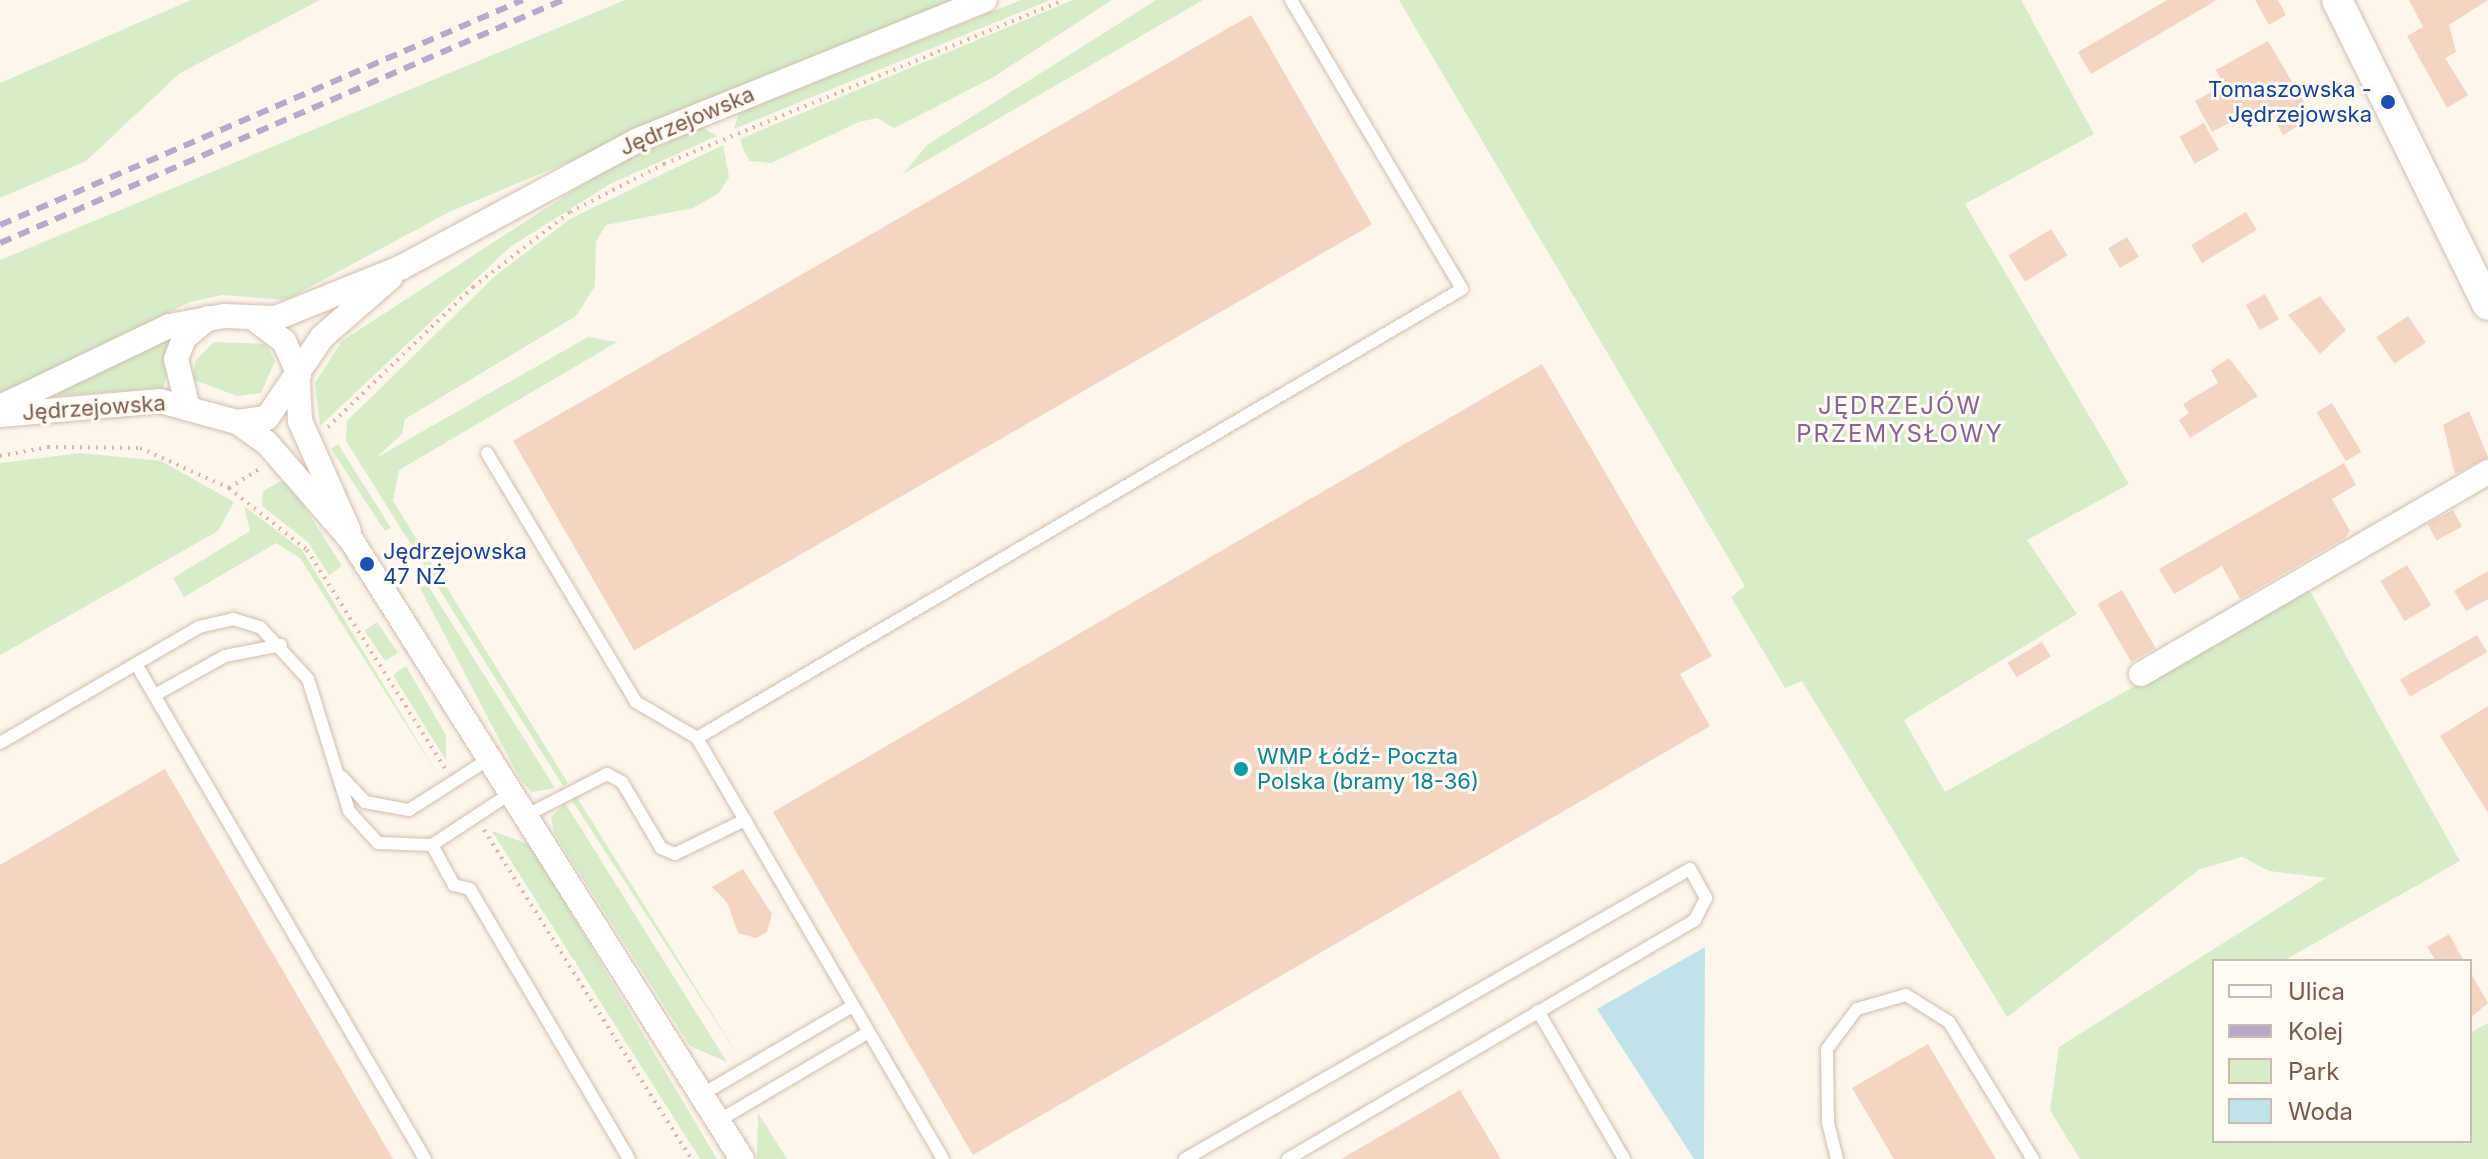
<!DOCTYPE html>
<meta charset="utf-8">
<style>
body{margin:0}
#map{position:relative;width:2488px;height:1159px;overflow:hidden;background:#fdf6ec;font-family:Inter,sans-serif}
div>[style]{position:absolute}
.green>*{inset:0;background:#d8ecc9;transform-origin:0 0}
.water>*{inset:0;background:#bfe3e8}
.building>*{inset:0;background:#f3d5c3;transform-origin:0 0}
.path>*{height:4px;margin-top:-2px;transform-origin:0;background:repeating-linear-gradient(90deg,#d9b8a5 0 2px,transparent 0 8px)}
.roads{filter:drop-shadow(0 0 2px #d1beb0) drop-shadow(0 0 2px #d1beb0)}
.service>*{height:12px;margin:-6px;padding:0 6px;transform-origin:6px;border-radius:6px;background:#fff}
.minor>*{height:24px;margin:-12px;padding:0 12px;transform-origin:12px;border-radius:12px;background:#fff}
.tertiary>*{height:30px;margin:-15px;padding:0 15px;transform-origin:15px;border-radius:15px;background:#fff}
.rail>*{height:6px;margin-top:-3px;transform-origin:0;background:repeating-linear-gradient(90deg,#b9a8c9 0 12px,transparent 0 20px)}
.dots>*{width:22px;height:22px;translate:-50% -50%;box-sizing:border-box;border:4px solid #fffaf3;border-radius:50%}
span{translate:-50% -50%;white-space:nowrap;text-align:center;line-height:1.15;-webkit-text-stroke:6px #fffaf3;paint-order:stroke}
.transit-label{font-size:22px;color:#164399}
.right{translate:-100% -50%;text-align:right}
.left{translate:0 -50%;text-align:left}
.street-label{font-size:22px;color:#7a5c4d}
.culture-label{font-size:22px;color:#0d838f}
.neighbourhood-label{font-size:24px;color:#846695;letter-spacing:2px}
.legend{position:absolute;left:2212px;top:959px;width:260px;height:184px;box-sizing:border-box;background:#fffaf3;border:2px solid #cabbb1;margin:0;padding:10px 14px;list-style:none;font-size:24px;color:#7a5c4d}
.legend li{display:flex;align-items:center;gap:16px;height:40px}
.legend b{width:40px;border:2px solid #cabbb1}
</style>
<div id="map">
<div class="green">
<div style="clip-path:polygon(191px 0,320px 0,180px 73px,86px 161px,0 198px,0 83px)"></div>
<div style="clip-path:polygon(625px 0,955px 0,449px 212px,286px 300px,222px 295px,190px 302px,0 394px,0 260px)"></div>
<div style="clip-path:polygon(1021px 0,1050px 0,734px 129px,739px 113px)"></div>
<div style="clip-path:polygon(1073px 0,1112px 0,992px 78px,894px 128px,877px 118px,859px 122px,771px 163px,750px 161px,744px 151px,740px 139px)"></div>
<div style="clip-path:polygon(1156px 0,1203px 0,903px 174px,927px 145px)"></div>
<div style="clip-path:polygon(1399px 0,2021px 0,2094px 134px,1965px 204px,2129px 484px,2027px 540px,2077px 614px,1904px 720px,1945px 792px,2309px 589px,2460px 861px,2283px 961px,2214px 961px,2214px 1141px,2470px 1141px,2470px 1033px,2488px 1023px,2488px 1159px,2080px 1159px,2050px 1110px,2059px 1047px,2326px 878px,2269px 871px,2242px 857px,2200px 869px,2007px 1017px,1802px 681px,1785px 688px,1731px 597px,1745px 586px)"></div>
<div style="clip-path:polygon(702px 127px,717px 136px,610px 184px,510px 247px,320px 426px,315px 383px,342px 341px,603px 171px)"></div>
<div style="clip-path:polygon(723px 145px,729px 177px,719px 193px,693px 208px,606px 225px,596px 242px,595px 286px,576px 316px,405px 419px,402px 434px,376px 458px,588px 337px,617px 342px,399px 470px,393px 501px,568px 783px,563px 786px,346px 441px,347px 421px,495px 276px,570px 219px)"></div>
<div style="clip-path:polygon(177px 335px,163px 388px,58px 396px,58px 391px)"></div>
<div style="clip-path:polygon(214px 342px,266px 344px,275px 361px,261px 393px,237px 396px,192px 379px,196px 360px)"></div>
<div style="clip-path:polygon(338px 444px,391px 528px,385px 531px,331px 449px)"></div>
<div style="clip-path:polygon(81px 453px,161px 461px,234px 502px,218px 531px,0 655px,0 463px)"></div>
<div style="clip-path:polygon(286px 478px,342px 566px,329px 575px,308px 542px,262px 506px,263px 491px)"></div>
<div style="clip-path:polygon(244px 506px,302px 550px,440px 778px,300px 558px,276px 543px,184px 597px,173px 578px,250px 531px)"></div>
<div style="clip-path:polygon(427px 584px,555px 788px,532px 792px,520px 779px,420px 588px)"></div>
<div style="left:377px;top:622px;width:37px;height:15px;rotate:56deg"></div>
<div style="clip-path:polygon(406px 666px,446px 735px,446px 760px,393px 675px)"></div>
<div style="clip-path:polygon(576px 796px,743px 1063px,571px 799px)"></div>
<div style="clip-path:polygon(565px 803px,727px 1062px,690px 1046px,554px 833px,551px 817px)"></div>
<div style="clip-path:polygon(492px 831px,531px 845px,717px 1159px,700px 1159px)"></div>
<div style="clip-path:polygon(758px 1113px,787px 1159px,757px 1159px)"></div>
</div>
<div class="water">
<div style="clip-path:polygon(1705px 947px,1704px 1149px,1704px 1159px,1694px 1159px,1597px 1009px)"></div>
</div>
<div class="building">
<div style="clip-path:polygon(2167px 0,2217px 0,2091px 74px,2078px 52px)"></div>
<div style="clip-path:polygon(2255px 0,2278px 0,2286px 15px,2269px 25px)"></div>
<div style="clip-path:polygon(2409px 0,2488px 0,2449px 25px,2456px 52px,2445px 58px,2468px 95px,2447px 108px,2407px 36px,2423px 27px)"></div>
<div style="left:1251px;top:15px;width:242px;height:852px;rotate:60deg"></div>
<div style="clip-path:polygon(2268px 41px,2313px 117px,2283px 135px,2265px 104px,2212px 132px,2195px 101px,2224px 85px,2216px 70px)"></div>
<div style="left:2204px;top:123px;width:31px;height:28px;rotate:61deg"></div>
<div style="left:2246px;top:212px;width:21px;height:64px;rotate:59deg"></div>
<div style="left:2051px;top:229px;width:31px;height:50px;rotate:58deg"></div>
<div style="left:2127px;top:237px;width:23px;height:22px;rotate:59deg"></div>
<div style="left:2265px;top:294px;width:29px;height:22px;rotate:61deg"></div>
<div style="clip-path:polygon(2320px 296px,2346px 330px,2320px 354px,2288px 315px)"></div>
<div style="left:2408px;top:316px;width:32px;height:38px;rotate:56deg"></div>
<div style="clip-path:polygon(2229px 358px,2258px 396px,2190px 438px,2179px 420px,2189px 413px,2183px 404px,2218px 383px,2211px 370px)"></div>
<div style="clip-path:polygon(1542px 364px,1712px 656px,1680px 674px,1710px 726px,973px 1155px,773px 812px)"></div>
<div style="left:2332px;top:403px;width:57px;height:18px;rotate:59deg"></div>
<div style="clip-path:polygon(2469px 411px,2488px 457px,2455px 474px,2443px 425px)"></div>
<div style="clip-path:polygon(2344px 463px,2356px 485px,2332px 499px,2350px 531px,2345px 538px,2240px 599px,2222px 566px,2174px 594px,2159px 569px)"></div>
<div style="left:2453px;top:510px;width:19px;height:29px;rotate:62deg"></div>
<div style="left:2407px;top:565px;width:47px;height:31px;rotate:59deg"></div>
<div style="clip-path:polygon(2488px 571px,2488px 599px,2466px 611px,2454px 591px)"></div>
<div style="left:2122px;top:590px;width:67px;height:28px;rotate:60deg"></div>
<div style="left:2477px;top:635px;width:20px;height:89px;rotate:60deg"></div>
<div style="left:2042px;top:642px;width:17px;height:40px;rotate:59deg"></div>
<div style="clip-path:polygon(2488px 706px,2488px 813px,2440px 736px)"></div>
<div style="clip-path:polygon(165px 769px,393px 1159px,0 1159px,0 865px)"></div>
<div style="clip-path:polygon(743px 869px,772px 914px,767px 932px,756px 938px,738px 933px,727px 902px,712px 887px)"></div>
<div style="clip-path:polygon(2449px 934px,2464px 961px,2436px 961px,2427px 947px)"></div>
<div style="clip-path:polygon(2470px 972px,2488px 1003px,2470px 1018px)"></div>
<div style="clip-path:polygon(1928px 1044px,1996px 1159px,1894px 1159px,1852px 1088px)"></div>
<div style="clip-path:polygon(1460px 1090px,1501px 1159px,1341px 1159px)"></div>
</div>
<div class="path">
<div style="left:328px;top:427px;width:202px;rotate:-44deg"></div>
<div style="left:473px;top:287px;width:123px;rotate:-37.7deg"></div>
<div style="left:570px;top:212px;width:106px;rotate:-27.1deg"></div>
<div style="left:664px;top:164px;width:431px;rotate:-22.3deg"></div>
<div style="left:0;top:456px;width:49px;rotate:-10.6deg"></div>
<div style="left:48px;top:447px;width:92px;rotate:0.6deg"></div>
<div style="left:140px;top:448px;width:98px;rotate:24.2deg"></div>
<div style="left:229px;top:488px;width:100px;rotate:38.5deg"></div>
<div style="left:307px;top:550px;width:258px;rotate:57.7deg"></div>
<div style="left:229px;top:488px;width:39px;rotate:-32deg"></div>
<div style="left:484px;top:830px;width:389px;rotate:57.8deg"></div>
</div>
<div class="roads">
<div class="service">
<div style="left:487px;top:453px;width:290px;rotate:59.1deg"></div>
<div style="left:636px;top:702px;width:71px;rotate:30.5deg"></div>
<div style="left:136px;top:664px;width:573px;rotate:59.72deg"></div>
<div style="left:155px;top:695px;width:80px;rotate:-29.1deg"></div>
<div style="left:225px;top:656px;width:57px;rotate:-11.1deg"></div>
<div style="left:0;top:743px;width:230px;rotate:-30.2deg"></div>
<div style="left:199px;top:627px;width:35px;rotate:-13deg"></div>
<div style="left:233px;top:619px;width:28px;rotate:17deg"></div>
<div style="left:260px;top:627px;width:71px;rotate:47.3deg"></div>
<div style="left:308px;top:679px;width:138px;rotate:72.7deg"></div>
<div style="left:349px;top:811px;width:43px;rotate:47.8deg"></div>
<div style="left:378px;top:843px;width:54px;rotate:2.1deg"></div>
<div style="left:432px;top:845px;width:95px;rotate:-33.4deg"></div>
<div style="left:342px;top:777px;width:34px;rotate:47deg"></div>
<div style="left:365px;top:802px;width:45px;rotate:10.3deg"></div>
<div style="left:409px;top:810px;width:95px;rotate:-32.5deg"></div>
<div style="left:525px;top:816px;width:92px;rotate:-27.1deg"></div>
<div style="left:607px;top:774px;width:17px;rotate:28deg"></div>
<div style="left:622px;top:782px;width:77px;rotate:59.4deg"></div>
<div style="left:661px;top:848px;width:15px;rotate:23deg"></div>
<div style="left:675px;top:854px;width:78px;rotate:-25.9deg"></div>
<div style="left:432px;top:845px;width:46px;rotate:61.2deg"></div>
<div style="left:454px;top:885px;width:16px;rotate:14deg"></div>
<div style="left:470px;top:889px;width:313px;rotate:59.5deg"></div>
<div style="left:1538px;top:1011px;width:171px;rotate:59.8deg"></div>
<div style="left:701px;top:1095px;width:176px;rotate:-30.4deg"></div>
<div style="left:718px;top:1121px;width:175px;rotate:-30.5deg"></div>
<div style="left:943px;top:1159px;width:488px;rotate:-120.3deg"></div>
<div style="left:697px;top:738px;width:887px;rotate:-30.41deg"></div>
<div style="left:1462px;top:289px;width:336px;rotate:-120.6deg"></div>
<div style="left:1185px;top:1159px;width:582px;rotate:-29.87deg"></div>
<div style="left:1690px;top:869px;width:33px;rotate:61deg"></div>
<div style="left:1706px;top:898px;width:25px;rotate:117deg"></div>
<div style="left:1695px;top:920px;width:472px;rotate:149.6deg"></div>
<div style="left:1837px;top:1159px;width:38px;rotate:-104deg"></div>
<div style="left:1828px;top:1122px;width:73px;rotate:-90.8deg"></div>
<div style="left:1827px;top:1049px;width:50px;rotate:-53.1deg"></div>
<div style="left:1857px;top:1009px;width:51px;rotate:-15.9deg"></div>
<div style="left:1906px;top:995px;width:51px;rotate:32.1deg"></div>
<div style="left:1949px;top:1022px;width:161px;rotate:58.5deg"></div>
</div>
<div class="minor">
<div style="left:257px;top:321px;width:34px;rotate:37deg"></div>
<div style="left:284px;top:341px;width:37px;rotate:66deg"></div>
<div style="left:298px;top:380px;width:41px;rotate:87.2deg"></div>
<div style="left:300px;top:421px;width:120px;rotate:66deg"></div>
<div style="left:187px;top:404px;width:46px;rotate:-103.7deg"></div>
<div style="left:176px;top:359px;width:22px;rotate:-69deg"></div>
<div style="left:184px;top:338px;width:31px;rotate:-40deg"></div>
<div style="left:0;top:407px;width:187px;rotate:-25.6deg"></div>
<div style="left:169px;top:326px;width:56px;rotate:-10.3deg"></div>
<div style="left:224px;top:316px;width:52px;rotate:2.2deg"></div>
<div style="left:276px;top:318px;width:136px;rotate:-22deg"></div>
<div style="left:402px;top:267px;width:266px;rotate:-28.3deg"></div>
<div style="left:636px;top:141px;width:376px;rotate:-22deg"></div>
<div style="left:0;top:415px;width:161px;rotate:-5deg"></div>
<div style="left:160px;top:401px;width:80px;rotate:15.3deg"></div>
<div style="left:237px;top:422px;width:30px;rotate:-8deg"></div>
<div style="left:267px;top:418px;width:98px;rotate:-55.8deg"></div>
<div style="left:322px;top:337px;width:91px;rotate:-41deg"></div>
<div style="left:237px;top:422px;width:35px;rotate:35deg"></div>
<div style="left:266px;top:442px;width:131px;rotate:49deg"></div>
<div style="left:352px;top:541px;width:731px;rotate:57.75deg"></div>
<div style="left:2141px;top:674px;width:402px;rotate:-30.2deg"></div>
</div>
<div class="tertiary">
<div style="left:2337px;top:0;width:340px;rotate:63.7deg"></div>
</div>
</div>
<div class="rail">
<div style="left:0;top:225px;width:569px;rotate:-23.28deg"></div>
<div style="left:0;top:243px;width:613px;rotate:-23.35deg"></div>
</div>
<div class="dots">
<div style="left:2388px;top:102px;background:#1a4fb4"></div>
<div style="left:367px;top:564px;background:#1a4fb4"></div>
<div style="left:1241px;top:769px;background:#0f9aa8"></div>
</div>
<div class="transit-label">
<span class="right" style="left:2372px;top:102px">Tomaszowska -<br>Jędrzejowska</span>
<span class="left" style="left:383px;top:564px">Jędrzejowska<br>47 NŻ</span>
</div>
<div class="street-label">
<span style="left:687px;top:121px;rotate:-23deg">Jędrzejowska</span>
<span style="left:94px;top:408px;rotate:-4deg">Jędrzejowska</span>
</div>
<div class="culture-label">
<span class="left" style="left:1257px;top:769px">WMP Łódź- Poczta<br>Polska (bramy 18-36)</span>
</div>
<div class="neighbourhood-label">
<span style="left:1900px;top:420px">JĘDRZEJÓW<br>PRZEMYSŁOWY</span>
</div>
<ul class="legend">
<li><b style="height:10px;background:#fff"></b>Ulica</li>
<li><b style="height:10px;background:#b9a8c9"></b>Kolej</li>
<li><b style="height:22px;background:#d8ecc9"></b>Park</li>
<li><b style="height:22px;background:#bfe3e8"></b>Woda</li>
</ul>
</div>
